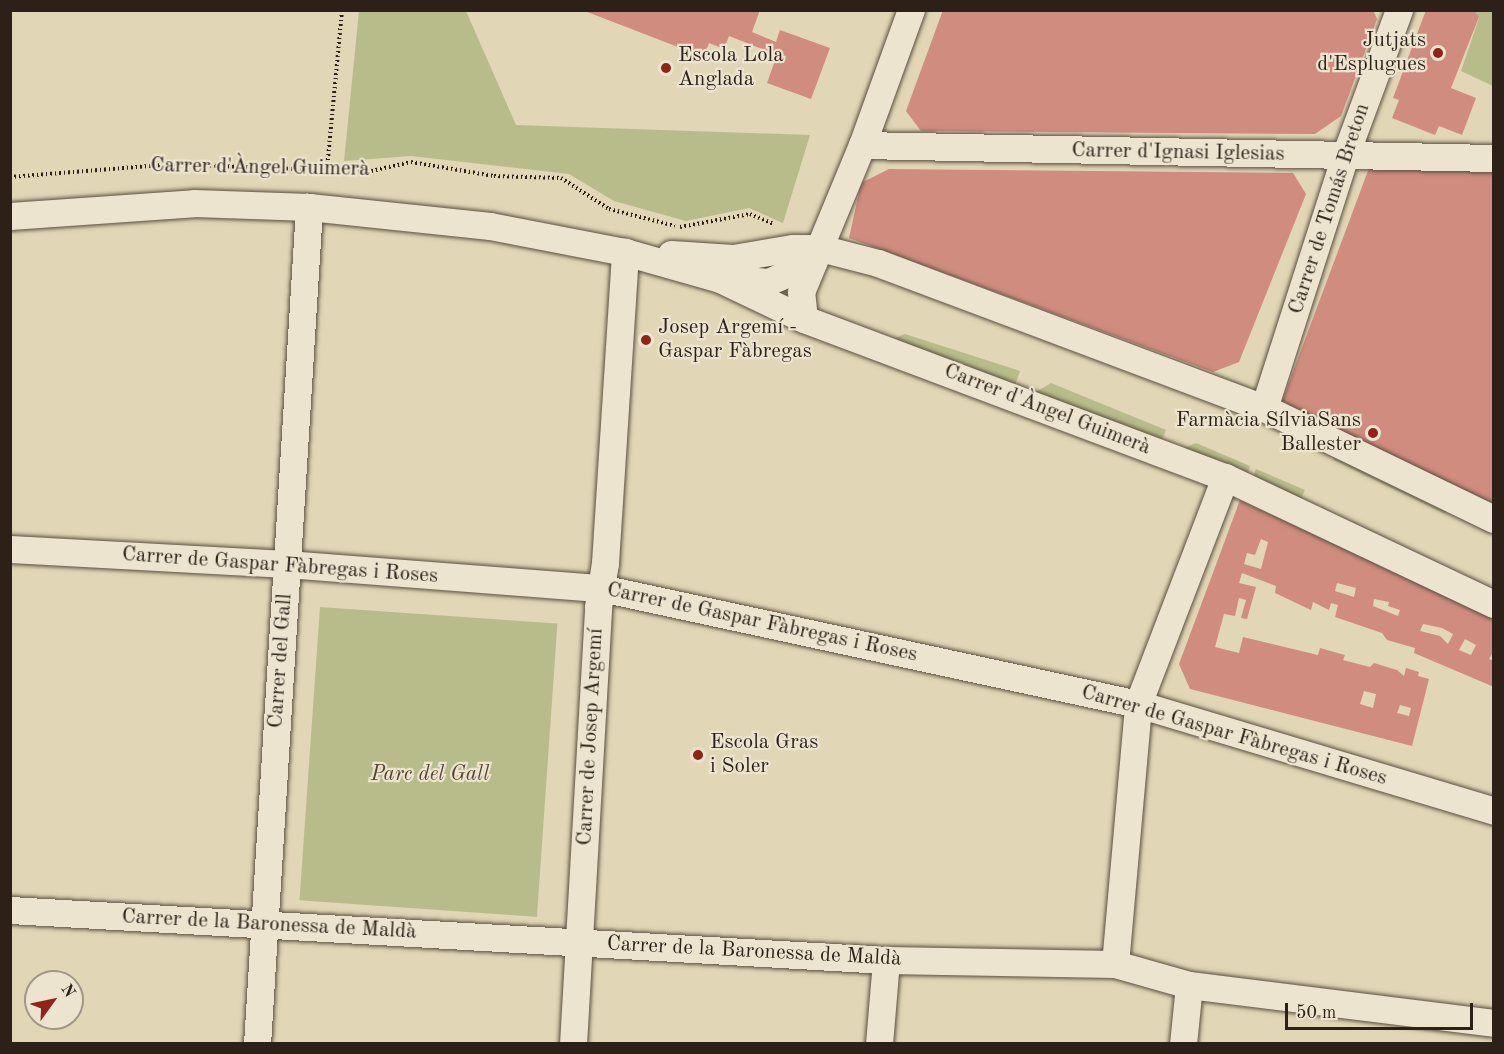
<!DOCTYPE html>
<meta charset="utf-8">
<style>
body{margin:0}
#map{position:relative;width:1504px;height:1054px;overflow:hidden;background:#e1d6b5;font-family:"Old Standard TT",serif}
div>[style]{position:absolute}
.green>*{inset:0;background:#b8bc8a;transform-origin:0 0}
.building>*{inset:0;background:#d08d7f}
.path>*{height:4px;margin-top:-2px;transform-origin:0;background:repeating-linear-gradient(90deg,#2c2018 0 1.5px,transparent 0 4.5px)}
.roads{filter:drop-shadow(0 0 2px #594e3f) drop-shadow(0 0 2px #594e3f)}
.street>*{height:27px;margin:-13.5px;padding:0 13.5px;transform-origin:13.5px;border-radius:13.5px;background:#ece4cf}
.dots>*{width:16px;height:16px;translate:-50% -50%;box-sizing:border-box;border:3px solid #ece4cf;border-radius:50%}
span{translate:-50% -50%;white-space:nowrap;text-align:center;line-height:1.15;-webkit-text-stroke:4.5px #ece4cf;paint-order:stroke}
.poi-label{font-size:21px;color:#2c2018}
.right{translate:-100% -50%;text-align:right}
.left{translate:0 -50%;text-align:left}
.street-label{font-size:21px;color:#2c2018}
.park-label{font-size:21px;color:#4f4734;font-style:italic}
.frame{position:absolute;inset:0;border:12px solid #2c2018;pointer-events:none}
.north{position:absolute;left:24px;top:970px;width:60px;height:60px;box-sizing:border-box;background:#ece4cf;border:2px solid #9f9686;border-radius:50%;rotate:57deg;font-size:16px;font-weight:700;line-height:24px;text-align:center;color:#2c2018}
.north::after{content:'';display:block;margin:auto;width:21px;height:27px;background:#8f2418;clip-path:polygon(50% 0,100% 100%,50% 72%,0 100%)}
.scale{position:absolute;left:1285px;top:1003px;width:188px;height:27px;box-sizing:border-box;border:3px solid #2c2018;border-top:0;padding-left:8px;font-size:18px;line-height:21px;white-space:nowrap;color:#2c2018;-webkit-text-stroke:4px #ece4cf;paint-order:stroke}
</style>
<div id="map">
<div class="green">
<div style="clip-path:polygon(359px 11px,466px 11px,516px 125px,810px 135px,783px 223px,749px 208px,686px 221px,614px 201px,569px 174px,411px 156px,344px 161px)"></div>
<div style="clip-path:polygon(1473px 11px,1493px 11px,1493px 86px,1461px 71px,1479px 18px)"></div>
<div style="clip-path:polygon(905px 334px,1020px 371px,1013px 391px,885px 342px)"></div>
<div style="clip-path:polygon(1051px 383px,1166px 430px,1160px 445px,1028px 397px)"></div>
<div style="clip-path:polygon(1327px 439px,1452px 497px,1445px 514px,1334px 460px)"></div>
<div style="clip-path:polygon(1196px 443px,1250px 466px,1246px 479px,1177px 451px)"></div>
<div style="clip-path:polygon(1256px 469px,1305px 490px,1299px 503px,1252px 481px)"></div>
<div style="left:320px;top:607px;width:238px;height:294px;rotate:4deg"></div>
</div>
<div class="building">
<div style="clip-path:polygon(582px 10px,760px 10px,752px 32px,776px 42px,780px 30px,830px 48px,811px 99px,767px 83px,777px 55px,729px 36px,724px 49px,709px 43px,704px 57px)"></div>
<div style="clip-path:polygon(943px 10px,1373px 10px,1377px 19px,1341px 116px,1315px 134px,921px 131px,906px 111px)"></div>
<div style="clip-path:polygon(1426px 10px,1473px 10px,1479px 17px,1451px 88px,1476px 98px,1462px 135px,1439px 126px,1435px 135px,1392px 118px,1399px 100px,1393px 98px)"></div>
<div style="clip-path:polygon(1369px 168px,1494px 170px,1494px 504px,1281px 404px)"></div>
<div style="clip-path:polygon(889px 169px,1293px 173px,1306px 194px,1239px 362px,1213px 372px,849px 238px,861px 183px)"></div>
<div style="clip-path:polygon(evenodd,1240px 500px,1494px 619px,1494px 651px,1489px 659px,1494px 661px,1494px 687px,1414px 653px,1415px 648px,1387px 640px,1382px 633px,1335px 617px,1338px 605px,1331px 603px,1329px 610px,1313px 602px,1311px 610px,1275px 593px,1276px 586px,1242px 573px,1239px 583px,1256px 587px,1247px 619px,1241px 618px,1246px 600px,1239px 598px,1235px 616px,1224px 614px,1215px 647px,1239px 653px,1243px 637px,1318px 655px,1320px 648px,1345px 655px,1343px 660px,1370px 667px,1374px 663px,1397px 670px,1404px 676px,1406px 668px,1419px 672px,1418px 676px,1429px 679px,1412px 746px,1190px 689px,1179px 664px,1240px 500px,1261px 539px,1268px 542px,1261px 569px,1244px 564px,1247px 553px,1255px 555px,1261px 539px,1240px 500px,1337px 583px,1356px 588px,1354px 597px,1335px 591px,1337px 583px,1240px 500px,1374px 599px,1389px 602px,1388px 606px,1400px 610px,1398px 616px,1373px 606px,1374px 599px,1240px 500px,1423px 624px,1442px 628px,1453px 634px,1448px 644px,1440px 636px,1420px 631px,1423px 624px,1240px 500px,1465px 639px,1476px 645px,1471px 655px,1459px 650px,1465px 639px,1240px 500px,1364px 691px,1376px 694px,1373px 708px,1360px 704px,1364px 691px,1240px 500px,1400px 705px,1411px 708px,1409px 716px,1397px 713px,1400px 705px)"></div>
</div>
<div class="path">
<div style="left:327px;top:169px;width:160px;rotate:-84.6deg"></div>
<div style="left:10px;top:177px;width:165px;rotate:-4.5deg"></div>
<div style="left:174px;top:164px;width:193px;rotate:2.4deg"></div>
<div style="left:367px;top:172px;width:45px;rotate:-12.8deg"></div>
<div style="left:411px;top:162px;width:84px;rotate:9.6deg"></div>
<div style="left:494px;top:176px;width:67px;rotate:1.7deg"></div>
<div style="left:561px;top:178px;width:57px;rotate:32.9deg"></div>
<div style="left:609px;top:209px;width:68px;rotate:14.4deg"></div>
<div style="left:680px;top:227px;width:71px;rotate:-10.5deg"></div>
<div style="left:750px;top:214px;width:26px;rotate:23deg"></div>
</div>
<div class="roads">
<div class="street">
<div style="left:862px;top:145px;width:632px;rotate:1.18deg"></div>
<div style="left:10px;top:216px;width:184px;rotate:-4deg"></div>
<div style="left:194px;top:203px;width:115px;rotate:2deg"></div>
<div style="left:309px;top:207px;width:182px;rotate:6deg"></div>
<div style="left:490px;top:226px;width:137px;rotate:10.9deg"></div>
<div style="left:625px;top:252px;width:99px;rotate:15.9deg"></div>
<div style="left:720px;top:279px;width:93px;rotate:25.5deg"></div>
<div style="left:804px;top:319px;width:450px;rotate:20.6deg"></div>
<div style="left:1225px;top:477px;width:297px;rotate:25.3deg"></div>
<div style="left:671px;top:254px;width:62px;rotate:3.7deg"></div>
<div style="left:733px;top:258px;width:61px;rotate:-9.5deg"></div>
<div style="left:793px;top:248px;width:27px"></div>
<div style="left:820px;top:248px;width:60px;rotate:14.5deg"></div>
<div style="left:878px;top:263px;width:412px;rotate:20.6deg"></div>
<div style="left:1264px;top:408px;width:255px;rotate:25.8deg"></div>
<div style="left:733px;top:279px;width:35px;rotate:5deg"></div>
<div style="left:768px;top:282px;width:22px;rotate:-24deg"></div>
<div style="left:788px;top:273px;width:37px;rotate:-38deg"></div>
<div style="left:804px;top:319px;width:27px;rotate:-96deg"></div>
<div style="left:801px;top:292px;width:159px;rotate:-67.5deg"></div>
<div style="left:862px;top:145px;width:144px;rotate:-70.1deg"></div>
<div style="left:1264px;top:408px;width:265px;rotate:-72.2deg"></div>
<div style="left:1345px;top:156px;width:156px;rotate:-69.7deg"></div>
<div style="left:10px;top:549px;width:277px;rotate:3.1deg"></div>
<div style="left:287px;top:564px;width:315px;rotate:4.4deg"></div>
<div style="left:601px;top:588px;width:549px;rotate:12.19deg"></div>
<div style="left:1138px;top:704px;width:372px;rotate:16.7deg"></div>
<div style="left:10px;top:910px;width:877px;rotate:3.27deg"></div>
<div style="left:886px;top:960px;width:229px;rotate:1deg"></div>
<div style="left:1115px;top:964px;width:77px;rotate:15.8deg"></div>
<div style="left:1189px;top:985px;width:307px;rotate:7.1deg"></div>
<div style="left:1115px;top:964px;width:261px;rotate:-84.9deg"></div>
<div style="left:1138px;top:704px;width:243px;rotate:-69deg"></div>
<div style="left:257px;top:1044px;width:839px;rotate:-86.44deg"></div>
<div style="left:573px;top:1044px;width:438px;rotate:-86.7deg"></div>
<div style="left:598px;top:607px;width:45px;rotate:-81deg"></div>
<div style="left:605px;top:563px;width:312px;rotate:-86.3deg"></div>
<div style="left:879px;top:1044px;width:84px;rotate:-85.2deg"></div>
<div style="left:1183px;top:1044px;width:59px;rotate:-84.2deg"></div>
</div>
</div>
<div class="dots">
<div style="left:1438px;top:53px;background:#8f2418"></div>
<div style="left:666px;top:68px;background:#8f2418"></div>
<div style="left:646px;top:340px;background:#8f2418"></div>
<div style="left:1373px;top:433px;background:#8f2418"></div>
<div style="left:698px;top:755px;background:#8f2418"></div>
</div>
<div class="poi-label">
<span class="right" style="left:1426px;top:53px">Jutjats<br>d'Esplugues</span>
<span class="left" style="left:678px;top:68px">Escola Lola<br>Anglada</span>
<span class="left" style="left:658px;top:340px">Josep Argemí -<br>Gaspar Fàbregas</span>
<span class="right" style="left:1361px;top:433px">Farmàcia SílviaSans<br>Ballester</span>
<span class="left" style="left:710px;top:755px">Escola Gras<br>i Soler</span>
</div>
<div class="street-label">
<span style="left:1178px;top:153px;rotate:1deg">Carrer d'Ignasi Iglesias</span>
<span style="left:260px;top:168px;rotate:1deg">Carrer d'Àngel Guimerà</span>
<span style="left:1330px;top:209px;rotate:-72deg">Carrer de Tomás Breton</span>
<span style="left:1047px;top:410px;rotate:21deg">Carrer d'Àngel Guimerà</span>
<span style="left:280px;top:566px;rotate:4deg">Carrer de Gaspar Fàbregas i Roses</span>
<span style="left:762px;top:623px;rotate:12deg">Carrer de Gaspar Fàbregas i Roses</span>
<span style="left:281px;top:661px;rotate:-86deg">Carrer del Gall</span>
<span style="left:1234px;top:736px;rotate:16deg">Carrer de Gaspar Fàbregas i Roses</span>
<span style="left:591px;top:737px;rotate:-87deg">Carrer de Josep Argemí</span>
<span style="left:269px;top:925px;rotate:3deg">Carrer de la Baronessa de Maldà</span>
<span style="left:754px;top:952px;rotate:3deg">Carrer de la Baronessa de Maldà</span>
</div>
<div class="park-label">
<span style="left:430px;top:775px">Parc del Gall</span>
</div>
<div class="frame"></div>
<div class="north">N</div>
<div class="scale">50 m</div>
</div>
